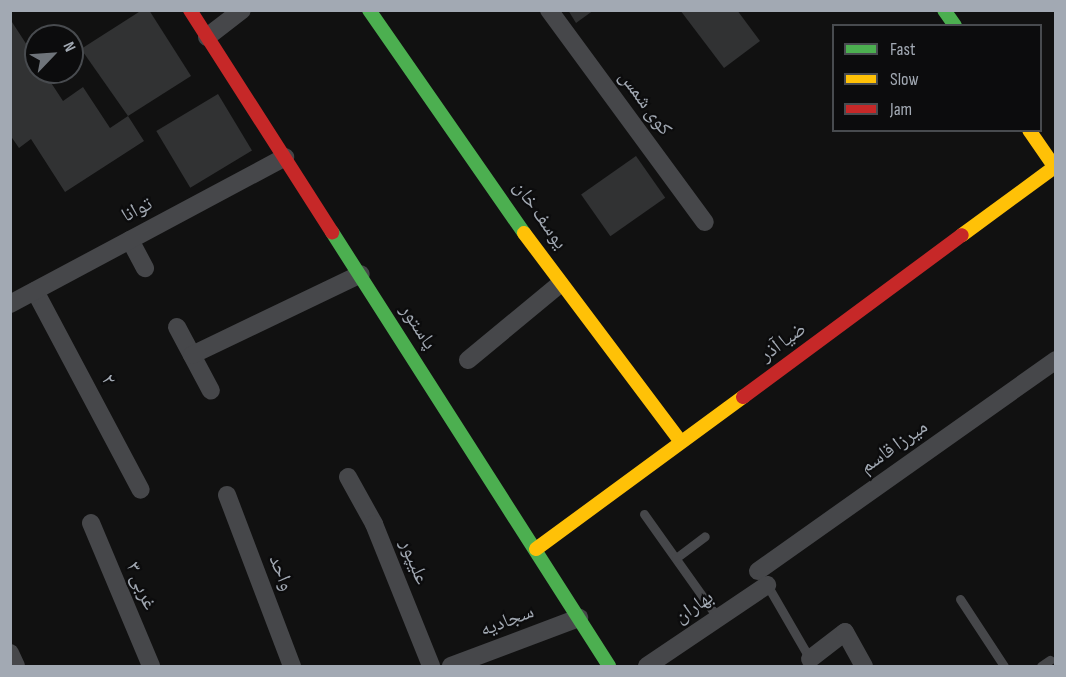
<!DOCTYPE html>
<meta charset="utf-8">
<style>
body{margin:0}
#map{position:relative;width:1066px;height:677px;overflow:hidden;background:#111;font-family:"Sofia Sans Condensed","Noto Naskh Arabic",sans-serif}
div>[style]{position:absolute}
.building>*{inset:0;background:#313233;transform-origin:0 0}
.lane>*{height:9px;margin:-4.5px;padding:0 4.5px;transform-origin:4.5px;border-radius:4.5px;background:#46474a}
.street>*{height:18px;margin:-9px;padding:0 9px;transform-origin:9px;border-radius:9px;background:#46474a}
.fast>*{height:14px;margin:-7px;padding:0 7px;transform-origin:7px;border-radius:7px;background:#4caf50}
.slow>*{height:14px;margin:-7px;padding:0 7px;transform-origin:7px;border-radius:7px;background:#ffc107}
.jam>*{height:14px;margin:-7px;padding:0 7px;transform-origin:7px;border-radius:7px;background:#c62828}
span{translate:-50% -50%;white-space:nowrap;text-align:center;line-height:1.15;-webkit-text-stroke:4.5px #0c0c0d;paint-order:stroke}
.street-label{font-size:20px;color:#a2a9b3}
.frame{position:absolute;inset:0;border:12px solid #a2a9b3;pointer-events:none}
.legend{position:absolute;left:832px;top:24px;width:210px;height:108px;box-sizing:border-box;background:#0c0c0d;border:2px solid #484b4f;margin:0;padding:8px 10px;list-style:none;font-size:18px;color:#a2a9b3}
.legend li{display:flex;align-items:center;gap:12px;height:30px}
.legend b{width:30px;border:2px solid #484b4f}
.north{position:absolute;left:24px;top:24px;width:60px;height:60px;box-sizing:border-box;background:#0c0c0d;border:2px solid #484b4f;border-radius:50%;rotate:65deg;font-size:16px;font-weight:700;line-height:24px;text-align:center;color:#a2a9b3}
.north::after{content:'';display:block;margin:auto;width:21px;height:27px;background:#6f747a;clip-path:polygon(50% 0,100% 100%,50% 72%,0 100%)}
</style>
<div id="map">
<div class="building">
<div style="clip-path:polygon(142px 10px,149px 10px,191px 76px,128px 116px,81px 49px)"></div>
<div style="clip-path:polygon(568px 10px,594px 10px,576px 23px)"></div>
<div style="clip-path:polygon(680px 10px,737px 10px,760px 41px,724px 68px)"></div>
<div style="clip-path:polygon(12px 22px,36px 59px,36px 72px,44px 72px,63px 101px,83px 87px,110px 128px,128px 116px,144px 141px,65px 192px,31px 139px,19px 148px,10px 135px)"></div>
<div style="left:218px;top:94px;width:66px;height:72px;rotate:59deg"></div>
<div style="left:636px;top:156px;width:51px;height:67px;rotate:55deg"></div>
</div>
<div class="lane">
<div style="left:644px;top:514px;width:128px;rotate:54.6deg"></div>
<div style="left:676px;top:558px;width:36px;rotate:-37deg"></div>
<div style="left:766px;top:583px;width:88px;rotate:59.9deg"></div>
<div style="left:960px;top:599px;width:80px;rotate:56.7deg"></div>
<div style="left:1041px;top:666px;width:11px;rotate:-34deg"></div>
</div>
<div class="street">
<div style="left:549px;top:10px;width:263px;rotate:53.7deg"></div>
<div style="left:207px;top:37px;width:44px;rotate:-37.6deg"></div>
<div style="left:130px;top:240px;width:32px;rotate:62deg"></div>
<div style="left:35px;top:291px;width:225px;rotate:62deg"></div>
<div style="left:10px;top:304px;width:312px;rotate:-28.1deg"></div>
<div style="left:177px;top:327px;width:72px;rotate:62deg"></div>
<div style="left:192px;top:355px;width:187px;rotate:-25.6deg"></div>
<div style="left:468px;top:360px;width:119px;rotate:-39.6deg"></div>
<div style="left:348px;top:477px;width:54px;rotate:61deg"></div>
<div style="left:374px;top:524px;width:153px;rotate:68.1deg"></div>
<div style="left:227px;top:495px;width:183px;rotate:69.2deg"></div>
<div style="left:91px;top:523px;width:155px;rotate:67.2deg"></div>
<div style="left:758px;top:571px;width:365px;rotate:-35.3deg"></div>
<div style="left:10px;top:653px;width:14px;rotate:65deg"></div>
<div style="left:810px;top:659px;width:44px;rotate:-37.6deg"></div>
<div style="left:845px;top:632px;width:39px;rotate:61deg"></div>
<div style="left:451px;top:666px;width:137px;rotate:-20.6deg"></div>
<div style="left:647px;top:666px;width:145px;rotate:-34deg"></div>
</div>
<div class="fast">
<div style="left:369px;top:10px;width:272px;rotate:55.2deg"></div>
<div style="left:944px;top:10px;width:19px;rotate:55deg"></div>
<div style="left:332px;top:232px;width:515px;rotate:57.45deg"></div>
</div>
<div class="slow">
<div style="left:1029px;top:130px;width:47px;rotate:55.3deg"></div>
<div style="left:524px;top:233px;width:260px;rotate:53.1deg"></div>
<div style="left:962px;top:235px;width:117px;rotate:-36.3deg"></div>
<div style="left:536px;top:549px;width:257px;rotate:-36.3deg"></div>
</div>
<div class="jam">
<div style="left:190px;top:10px;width:264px;rotate:57.4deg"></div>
<div style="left:743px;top:397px;width:272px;rotate:-36.5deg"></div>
</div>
<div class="street-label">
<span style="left:645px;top:103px;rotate:54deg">کوی شمس</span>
<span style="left:137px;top:210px;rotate:-28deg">توانا</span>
<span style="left:540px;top:215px;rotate:55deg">یوسف خان</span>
<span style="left:418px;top:327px;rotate:57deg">پاستور</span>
<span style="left:783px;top:342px;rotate:-36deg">ضیا آذر</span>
<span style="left:108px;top:380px;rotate:62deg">۲</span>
<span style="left:894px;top:447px;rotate:-35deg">میرزا قاسم</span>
<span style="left:414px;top:562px;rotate:68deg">علیپور</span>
<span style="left:281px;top:573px;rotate:69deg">واحد</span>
<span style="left:141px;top:586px;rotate:67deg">۳ غربی</span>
<span style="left:694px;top:607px;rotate:-34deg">بهاران</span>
<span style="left:507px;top:621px;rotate:-21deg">سجادیه</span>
</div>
<div class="frame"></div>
<ul class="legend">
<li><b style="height:8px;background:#4caf50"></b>Fast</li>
<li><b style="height:8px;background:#ffc107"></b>Slow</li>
<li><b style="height:8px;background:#c62828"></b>Jam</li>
</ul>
<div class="north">N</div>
</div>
